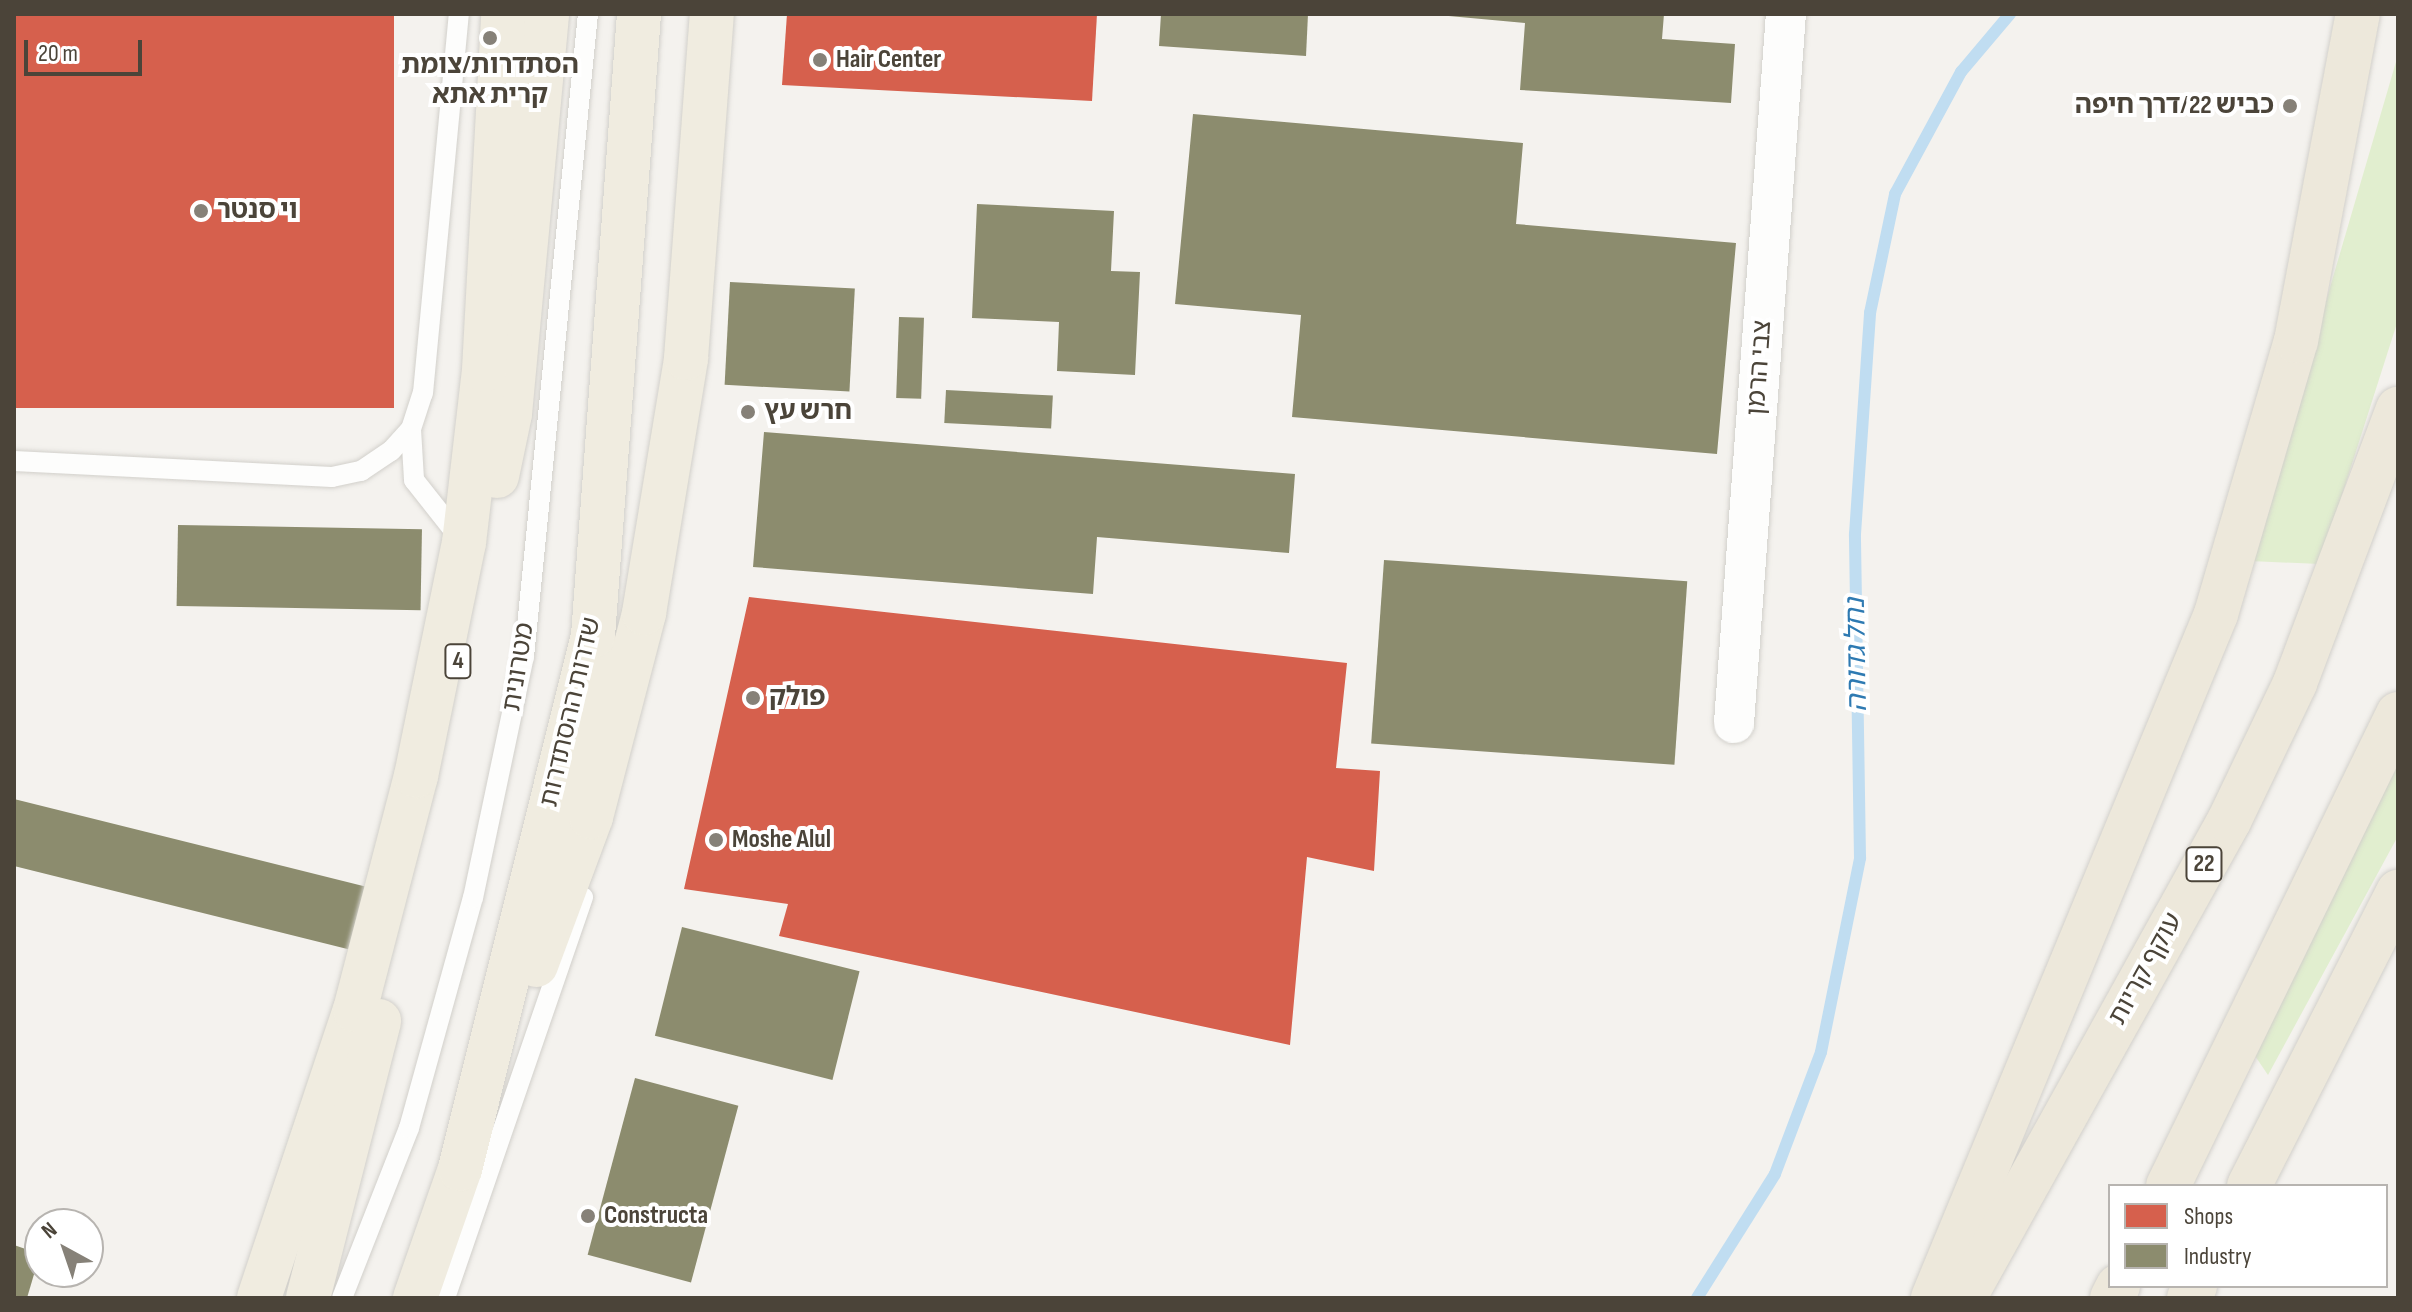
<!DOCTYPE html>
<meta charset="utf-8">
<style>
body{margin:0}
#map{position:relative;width:2412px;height:1312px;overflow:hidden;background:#f4f2ee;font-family:"Sofia Sans Condensed","Noto Sans Hebrew",sans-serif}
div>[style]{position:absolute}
.green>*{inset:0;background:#e1eecf}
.shops>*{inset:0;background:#d6604d;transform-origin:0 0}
.industry>*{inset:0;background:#8c8c6e;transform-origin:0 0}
.stream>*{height:12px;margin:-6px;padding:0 6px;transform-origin:6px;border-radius:6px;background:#c0ddf1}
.roads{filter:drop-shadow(0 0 2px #d2d0cb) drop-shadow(0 0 2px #d2d0cb)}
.service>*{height:20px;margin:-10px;padding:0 10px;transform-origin:10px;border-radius:10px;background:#fdfdfc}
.minor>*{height:40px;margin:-20px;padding:0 20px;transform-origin:20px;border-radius:20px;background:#fdfdfc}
.trunk>*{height:44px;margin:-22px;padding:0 22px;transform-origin:22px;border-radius:22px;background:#f0ece0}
.motorway>*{height:44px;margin:-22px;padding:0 22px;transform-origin:22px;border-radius:22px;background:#ede8db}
.dots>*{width:22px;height:22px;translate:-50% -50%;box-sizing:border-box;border:4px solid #fff;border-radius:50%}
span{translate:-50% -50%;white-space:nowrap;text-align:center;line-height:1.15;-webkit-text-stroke:8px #fff;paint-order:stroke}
.shield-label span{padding:2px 6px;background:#fff;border:2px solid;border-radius:6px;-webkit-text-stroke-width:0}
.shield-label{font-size:24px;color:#4b4439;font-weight:700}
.poi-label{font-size:26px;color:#4b4439;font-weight:700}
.left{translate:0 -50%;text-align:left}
.right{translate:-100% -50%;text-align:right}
.street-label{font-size:26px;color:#4b4439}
.water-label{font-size:28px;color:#2e7ab2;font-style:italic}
.frame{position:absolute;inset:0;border:16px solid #4b4439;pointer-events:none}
.legend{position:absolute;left:2108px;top:1184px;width:280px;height:104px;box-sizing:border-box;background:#fff;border:2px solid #b7b4b0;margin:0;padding:10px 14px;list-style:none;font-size:24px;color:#4b4439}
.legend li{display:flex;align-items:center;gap:16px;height:40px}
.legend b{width:40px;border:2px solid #b7b4b0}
.north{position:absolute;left:24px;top:1208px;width:80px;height:80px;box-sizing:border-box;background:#fff;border:2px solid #b7b4b0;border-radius:50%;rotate:320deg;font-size:22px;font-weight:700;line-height:32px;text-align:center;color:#4b4439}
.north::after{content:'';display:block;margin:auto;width:28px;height:36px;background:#868178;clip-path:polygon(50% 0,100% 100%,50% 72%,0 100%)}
.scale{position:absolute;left:24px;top:40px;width:118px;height:36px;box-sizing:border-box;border:4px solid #4b4439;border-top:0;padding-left:10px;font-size:24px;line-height:28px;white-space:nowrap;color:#4b4439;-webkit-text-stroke:6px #fff;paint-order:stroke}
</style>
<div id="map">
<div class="green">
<div style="clip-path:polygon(2398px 55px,2398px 320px,2320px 564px,2250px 561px)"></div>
<div style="clip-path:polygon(2398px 748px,2398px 836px,2268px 1075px,2251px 1050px)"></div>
</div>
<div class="shops">
<div style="left:14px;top:14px;width:380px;height:394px"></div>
<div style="clip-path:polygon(787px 14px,1097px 14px,1092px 101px,782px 85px)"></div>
<div style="clip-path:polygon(749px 597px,1347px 663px,1336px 768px,1380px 771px,1374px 871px,1307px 857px,1290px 1045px,779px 936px,788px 904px,684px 889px)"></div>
</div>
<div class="industry">
<div style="clip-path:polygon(1161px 14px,1308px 14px,1306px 56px,1159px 46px)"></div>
<div style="clip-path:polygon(1427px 14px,1664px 14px,1662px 39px,1735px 44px,1731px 103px,1520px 90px,1525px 23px)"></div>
<div style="clip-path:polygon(1193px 114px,1523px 143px,1516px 224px,1736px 243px,1717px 454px,1292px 417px,1301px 315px,1175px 304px)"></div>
<div style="clip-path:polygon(977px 204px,1114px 211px,1111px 271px,1140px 272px,1135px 375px,1057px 371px,1059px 322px,972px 318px)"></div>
<div style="left:730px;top:282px;width:125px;height:103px;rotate:3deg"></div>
<div style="left:899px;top:317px;width:25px;height:81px;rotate:2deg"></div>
<div style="left:946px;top:390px;width:107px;height:33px;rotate:3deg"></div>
<div style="clip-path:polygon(764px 432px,1295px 474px,1289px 553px,1097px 537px,1093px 594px,753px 567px)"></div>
<div style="left:178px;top:525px;width:244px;height:81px;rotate:1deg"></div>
<div style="left:1384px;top:560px;width:304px;height:184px;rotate:4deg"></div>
<div style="left:14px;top:799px;width:366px;height:65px;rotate:14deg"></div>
<div style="left:682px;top:927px;width:183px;height:112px;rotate:14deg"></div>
<div style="left:635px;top:1078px;width:107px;height:183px;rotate:15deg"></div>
<div style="clip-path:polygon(14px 1245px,40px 1254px,27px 1298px,14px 1298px)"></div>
</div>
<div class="stream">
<div style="left:1697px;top:1298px;width:146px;rotate:-57.8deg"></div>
<div style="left:1775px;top:1174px;width:130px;rotate:-69.3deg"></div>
<div style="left:1821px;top:1052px;width:198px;rotate:-78.6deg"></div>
<div style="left:1860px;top:858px;width:324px;rotate:-90.9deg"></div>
<div style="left:1855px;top:534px;width:222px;rotate:-86.1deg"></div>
<div style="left:1870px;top:313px;width:122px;rotate:-78.1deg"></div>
<div style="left:1895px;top:194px;width:139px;rotate:-61.6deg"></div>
<div style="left:1961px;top:72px;width:76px;rotate:-49.8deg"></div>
</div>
<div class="roads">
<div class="service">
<div style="left:411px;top:429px;width:51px;rotate:86.6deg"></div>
<div style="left:414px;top:480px;width:79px;rotate:51.7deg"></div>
<div style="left:14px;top:461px;width:318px;rotate:2.9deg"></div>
<div style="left:332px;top:477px;width:30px;rotate:-12deg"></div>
<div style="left:361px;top:471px;width:36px;rotate:-34deg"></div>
<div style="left:391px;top:451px;width:30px;rotate:-48deg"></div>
<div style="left:411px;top:429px;width:38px;rotate:-72deg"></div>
<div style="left:423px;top:393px;width:381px;rotate:-84.6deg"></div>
<div style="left:342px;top:1298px;width:183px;rotate:-68.5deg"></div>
<div style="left:409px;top:1128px;width:239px;rotate:-74.5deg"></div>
<div style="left:473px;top:898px;width:246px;rotate:-78.1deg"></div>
<div style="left:524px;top:657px;width:646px;rotate:-84.32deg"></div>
<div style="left:445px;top:1298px;width:424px;rotate:-71deg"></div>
</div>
<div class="minor">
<div style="left:1734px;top:723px;width:711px;rotate:-85.81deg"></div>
</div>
<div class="trunk">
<div style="left:497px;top:476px;width:63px;rotate:-78.2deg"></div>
<div style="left:510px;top:414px;width:402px;rotate:-84.7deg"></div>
<div style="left:536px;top:965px;width:158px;rotate:-69.6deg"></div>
<div style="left:591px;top:817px;width:211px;rotate:-75.4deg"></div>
<div style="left:644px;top:613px;width:258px;rotate:-80.6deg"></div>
<div style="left:686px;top:358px;width:345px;rotate:-85.7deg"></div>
<div style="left:259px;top:1298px;width:304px;rotate:-71.6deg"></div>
<div style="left:355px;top:1010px;width:242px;rotate:-75.4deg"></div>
<div style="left:416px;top:776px;width:238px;rotate:-78.4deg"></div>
<div style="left:464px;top:543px;width:174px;rotate:-83.4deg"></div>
<div style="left:484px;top:370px;width:357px;rotate:-86.9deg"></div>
<div style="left:308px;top:1298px;width:286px;rotate:-75.6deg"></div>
<div style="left:415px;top:1298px;width:137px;rotate:-70.8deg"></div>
<div style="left:460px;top:1169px;width:549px;rotate:-75.99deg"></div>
<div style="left:593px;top:636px;width:624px;rotate:-85.77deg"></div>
</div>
<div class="motorway">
<div style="left:2168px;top:1186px;width:525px;rotate:-64.02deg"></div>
<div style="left:2249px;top:1186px;width:330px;rotate:-63.1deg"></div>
<div style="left:1933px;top:1298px;width:740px;rotate:-67.52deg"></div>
<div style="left:2216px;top:614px;width:284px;rotate:-73.7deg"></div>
<div style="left:2296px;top:341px;width:333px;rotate:-79.3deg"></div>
<div style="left:1964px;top:1298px;width:546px;rotate:-60.95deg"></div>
<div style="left:2229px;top:821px;width:153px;rotate:-64.4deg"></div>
<div style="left:2295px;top:683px;width:293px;rotate:-69.4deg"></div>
<div style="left:2112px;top:1298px;width:13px;rotate:-63deg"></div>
<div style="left:2189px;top:1298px;width:13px;rotate:-63deg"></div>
</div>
</div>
<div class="dots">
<div style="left:490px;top:38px;background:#868178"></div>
<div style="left:820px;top:60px;background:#868178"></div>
<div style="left:2290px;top:106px;background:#868178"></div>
<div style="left:201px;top:211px;background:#868178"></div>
<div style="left:748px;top:412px;background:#868178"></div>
<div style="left:753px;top:698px;background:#868178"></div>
<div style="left:716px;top:840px;background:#868178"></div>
<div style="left:588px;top:1216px;background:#868178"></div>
</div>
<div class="shield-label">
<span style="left:458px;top:661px">4</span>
<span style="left:2204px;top:864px">22</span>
</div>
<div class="poi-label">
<span class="left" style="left:836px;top:60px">Hair Center</span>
<span style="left:490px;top:81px">הסתדרות/צומת<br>קרית אתא</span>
<span class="right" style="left:2274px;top:106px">כביש 22/דרך חיפה</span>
<span class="left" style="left:217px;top:211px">וי סנטר</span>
<span class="left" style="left:764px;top:412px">חרש עץ</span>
<span class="left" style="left:769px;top:698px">פולק</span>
<span class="left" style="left:732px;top:840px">Moshe Alul</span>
<span class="left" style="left:604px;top:1216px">Constructa</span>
</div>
<div class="street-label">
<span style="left:1760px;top:368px;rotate:-86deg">צבי הרמן</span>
<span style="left:519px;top:667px;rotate:-81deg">מטרונית</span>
<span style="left:571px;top:712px;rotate:-77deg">שדרות ההסתדרות</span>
<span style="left:2146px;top:969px;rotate:-61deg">עוקף קריות</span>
</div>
<div class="water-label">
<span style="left:1857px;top:655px;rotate:-91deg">נחל גדורה</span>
</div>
<div class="frame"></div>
<ul class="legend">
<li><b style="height:22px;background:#d6604d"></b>Shops</li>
<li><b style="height:22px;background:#8c8c6e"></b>Industry</li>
</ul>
<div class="north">N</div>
<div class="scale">20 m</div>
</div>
